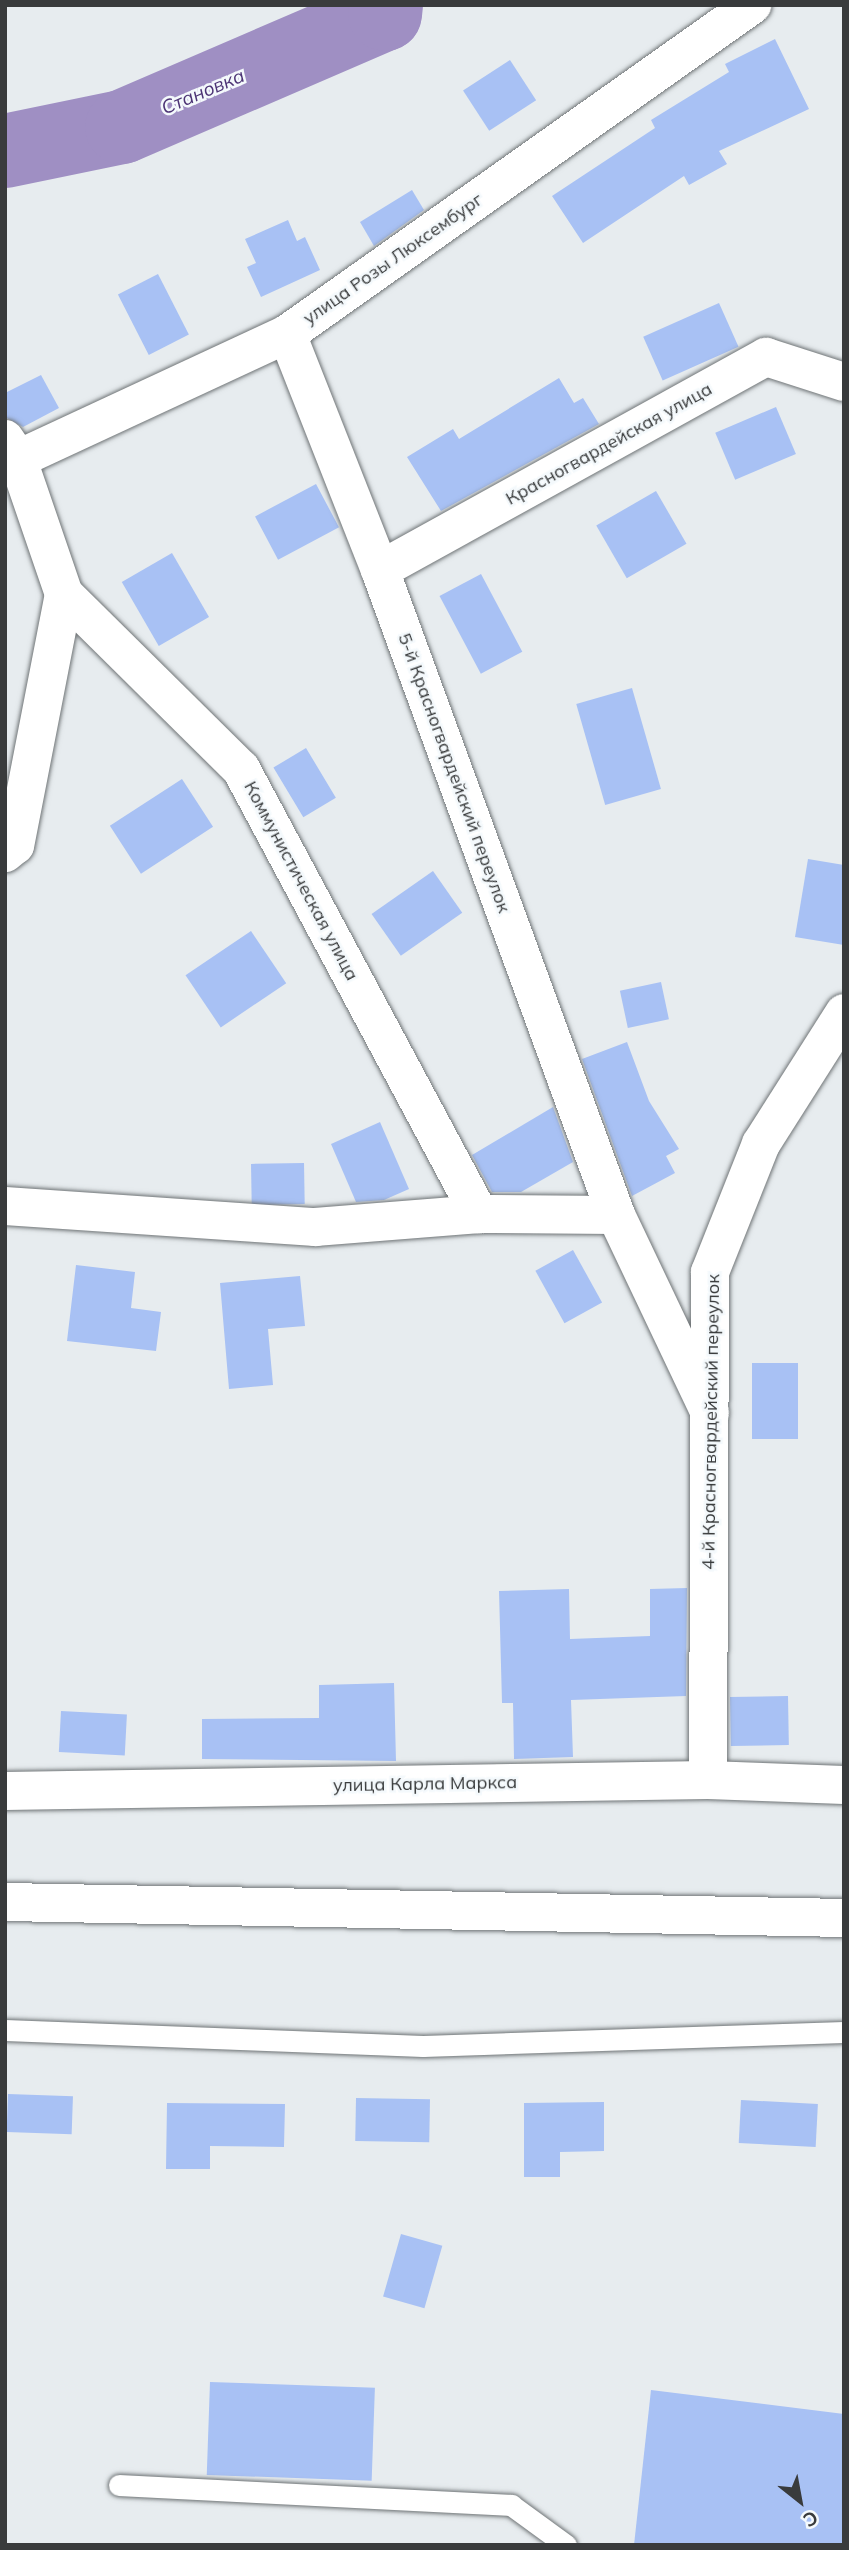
<!DOCTYPE html>
<meta charset="utf-8">
<style>
body{margin:0}
#map{position:relative;width:849px;height:2550px;overflow:hidden;background:#e7ecef;font-family:Mulish,sans-serif}
div>[style]{position:absolute}
.river>*{height:74px;margin:-37px;padding:0 37px;transform-origin:37px;border-radius:37px;background:#9f8fc3}
.building>*{inset:0;background:#a8c1f4;transform-origin:0 0}
.roads{filter:drop-shadow(0 0 2px #6f7476) drop-shadow(0 0 2px #6f7476)}
.service>*{height:21px;margin:-10.5px;padding:0 10.5px;transform-origin:10.5px;border-radius:10.5px;background:#fff}
.minor>*{height:38px;margin:-19px;padding:0 19px;transform-origin:19px;border-radius:19px;background:#fff}
.secondary>*{height:38px;margin:-19px;padding:0 19px;transform-origin:19px;border-radius:19px;background:#fff}
span{translate:-50% -50%;white-space:nowrap;text-align:center;line-height:1.15;-webkit-text-stroke:5px #f4f9fc;paint-order:stroke}
.street-label{font-size:18px;color:#393b3c}
.water-label{font-size:19px;color:#4c3475;font-style:italic}
.frame{position:absolute;inset:0;border:7px solid #393b3c;pointer-events:none}
.north{position:absolute;left:765px;top:2466px;width:70px;height:70px;-webkit-text-stroke:5px #f4f9fc;paint-order:stroke;rotate:149deg;font-size:19px;font-weight:700;line-height:28px;text-align:center;color:#393b3c}
.north::after{content:'';display:block;margin:auto;width:24px;height:32px;background:#393b3c;clip-path:polygon(50% 0,100% 100%,50% 72%,0 100%)}
</style>
<div id="map">
<div class="river">
<div style="left:5px;top:151px;width:119px;rotate:-11.6deg"></div>
<div style="left:122px;top:127px;width:286px;rotate:-23.3deg"></div>
<div style="left:385px;top:14px;width:9px;rotate:-84deg"></div>
</div>
<div class="building">
<div style="clip-path:polygon(775px 39px,809px 109px,719px 151px,727px 164px,689px 185px,684px 176px,583px 243px,552px 196px,655px 128px,651px 120px,729px 72px,725px 64px)"></div>
<div style="left:510px;top:60px;width:48px;height:56px;rotate:57deg"></div>
<div style="clip-path:polygon(412px 190px,424px 210px,374px 246px,360px 222px)"></div>
<div style="clip-path:polygon(288px 220px,297px 241px,305px 237px,320px 270px,261px 297px,247px 267px,256px 263px,245px 239px)"></div>
<div style="left:158px;top:274px;width:68px;height:45px;rotate:63deg"></div>
<div style="left:719px;top:303px;width:48px;height:83px;rotate:66deg"></div>
<div style="clip-path:polygon(41px 375px,59px 408px,23px 427px,5px 417px,5px 393px)"></div>
<div style="clip-path:polygon(559px 378px,574px 403px,583px 398px,599px 424px,441px 511px,407px 457px,453px 429px,459px 439px)"></div>
<div style="left:776px;top:407px;width:51px;height:66px;rotate:67deg"></div>
<div style="left:316px;top:484px;width:49px;height:69px;rotate:62deg"></div>
<div style="left:656px;top:491px;width:61px;height:69px;rotate:60deg"></div>
<div style="left:172px;top:553px;width:74px;height:58px;rotate:60deg"></div>
<div style="left:481px;top:574px;width:88px;height:47px;rotate:62deg"></div>
<div style="left:632px;top:688px;width:105px;height:58px;rotate:74deg"></div>
<div style="left:306px;top:748px;width:58px;height:38px;rotate:59deg"></div>
<div style="left:182px;top:779px;width:57px;height:86px;rotate:57deg"></div>
<div style="clip-path:polygon(808px 859px,844px 865px,844px 945px,795px 937px)"></div>
<div style="left:433px;top:871px;width:51px;height:75px;rotate:55deg"></div>
<div style="left:251px;top:931px;width:63px;height:79px;rotate:56deg"></div>
<div style="left:661px;top:982px;width:38px;height:42px;rotate:78deg"></div>
<div style="clip-path:polygon(627px 1042px,649px 1101px,679px 1149px,666px 1156px,675px 1173px,632px 1196px,582px 1059px)"></div>
<div style="clip-path:polygon(553px 1107px,573px 1162px,521px 1192px,492px 1192px,472px 1155px)"></div>
<div style="clip-path:polygon(380px 1122px,409px 1189px,384px 1200px,356px 1202px,331px 1144px)"></div>
<div style="left:304px;top:1163px;width:41px;height:53px;rotate:89deg"></div>
<div style="left:573px;top:1250px;width:60px;height:43px;rotate:61deg"></div>
<div style="clip-path:polygon(76px 1265px,135px 1272px,131px 1308px,161px 1312px,156px 1351px,67px 1341px)"></div>
<div style="clip-path:polygon(300px 1276px,305px 1326px,268px 1329px,273px 1385px,229px 1389px,220px 1283px)"></div>
<div style="left:752px;top:1363px;width:46px;height:76px"></div>
<div style="clip-path:polygon(687px 1588px,686px 1696px,571px 1700px,573px 1757px,514px 1759px,513px 1703px,502px 1703px,499px 1591px,569px 1589px,570px 1639px,650px 1636px,650px 1589px)"></div>
<div style="clip-path:polygon(394px 1683px,396px 1761px,202px 1759px,202px 1719px,319px 1718px,319px 1685px)"></div>
<div style="left:788px;top:1696px;width:49px;height:58px;rotate:89deg"></div>
<div style="left:61px;top:1711px;width:66px;height:41px;rotate:3deg"></div>
<div style="left:8px;top:2094px;width:65px;height:38px;rotate:2deg"></div>
<div style="left:356px;top:2098px;width:74px;height:43px;rotate:1deg"></div>
<div style="left:741px;top:2100px;width:77px;height:43px;rotate:3deg"></div>
<div style="clip-path:polygon(604px 2102px,604px 2151px,560px 2152px,560px 2177px,524px 2177px,524px 2103px)"></div>
<div style="clip-path:polygon(167px 2103px,285px 2104px,284px 2147px,210px 2146px,210px 2169px,166px 2169px)"></div>
<div style="left:401px;top:2234px;width:43px;height:65px;rotate:16deg"></div>
<div style="left:210px;top:2382px;width:165px;height:93px;rotate:2deg"></div>
<div style="clip-path:polygon(651px 2390px,844px 2414px,844px 2545px,634px 2545px)"></div>
</div>
<div class="roads">
<div class="service">
<div style="left:5px;top:2030px;width:418px;rotate:2.2deg"></div>
<div style="left:423px;top:2046px;width:421px;rotate:-1.9deg"></div>
<div style="left:119px;top:2485px;width:393px;rotate:2.9deg"></div>
<div style="left:511px;top:2505px;width:68px;rotate:36deg"></div>
</div>
<div class="minor">
<div style="left:287px;top:334px;width:254px;rotate:68.5deg"></div>
<div style="left:380px;top:570px;width:687px;rotate:69.9deg"></div>
<div style="left:616px;top:1215px;width:219px;rotate:64.6deg"></div>
<div style="left:5px;top:439px;width:22px;rotate:56deg"></div>
<div style="left:17px;top:457px;width:145px;rotate:71.1deg"></div>
<div style="left:64px;top:594px;width:256px;rotate:101deg"></div>
<div style="left:15px;top:845px;width:13px;rotate:141deg"></div>
<div style="left:5px;top:465px;width:311px;rotate:-24.9deg"></div>
<div style="left:287px;top:334px;width:570px;rotate:-35.28deg"></div>
<div style="left:380px;top:570px;width:441px;rotate:-28.9deg"></div>
<div style="left:766px;top:357px;width:82px;rotate:17.8deg"></div>
<div style="left:64px;top:594px;width:249px;rotate:44.7deg"></div>
<div style="left:241px;top:769px;width:505px;rotate:61.86deg"></div>
<div style="left:5px;top:1206px;width:311px;rotate:3.9deg"></div>
<div style="left:315px;top:1227px;width:165px;rotate:-4.5deg"></div>
<div style="left:479px;top:1214px;width:137px;rotate:0.4deg"></div>
<div style="left:708px;top:1780px;width:508px;rotate:-89.77deg"></div>
<div style="left:710px;top:1272px;width:138px;rotate:-68.3deg"></div>
<div style="left:761px;top:1144px;width:155px;rotate:-57.6deg"></div>
<div style="left:5px;top:1791px;width:703px;rotate:-0.9deg"></div>
<div style="left:708px;top:1780px;width:136px;rotate:2.1deg"></div>
</div>
<div class="secondary">
<div style="left:5px;top:1902px;width:839px;rotate:1.09deg"></div>
</div>
</div>
<div class="street-label">
<span style="left:393px;top:259px;rotate:-35deg">улица Розы Люксембург</span>
<span style="left:609px;top:444px;rotate:-29deg">Красногвардейская улица</span>
<span style="left:454px;top:773px;rotate:70deg">5-й Красногвардейский переулок</span>
<span style="left:301px;top:881px;rotate:62deg">Коммунистическая улица</span>
<span style="left:711px;top:1422px;rotate:-89deg">4-й Красногвардейский переулок</span>
<span style="left:425px;top:1784px;rotate:-1deg">улица Карла Маркса</span>
</div>
<div class="water-label">
<span style="left:203px;top:92px;rotate:-23deg">Становка</span>
</div>
<div class="frame"></div>
<div class="north">С</div>
</div>
